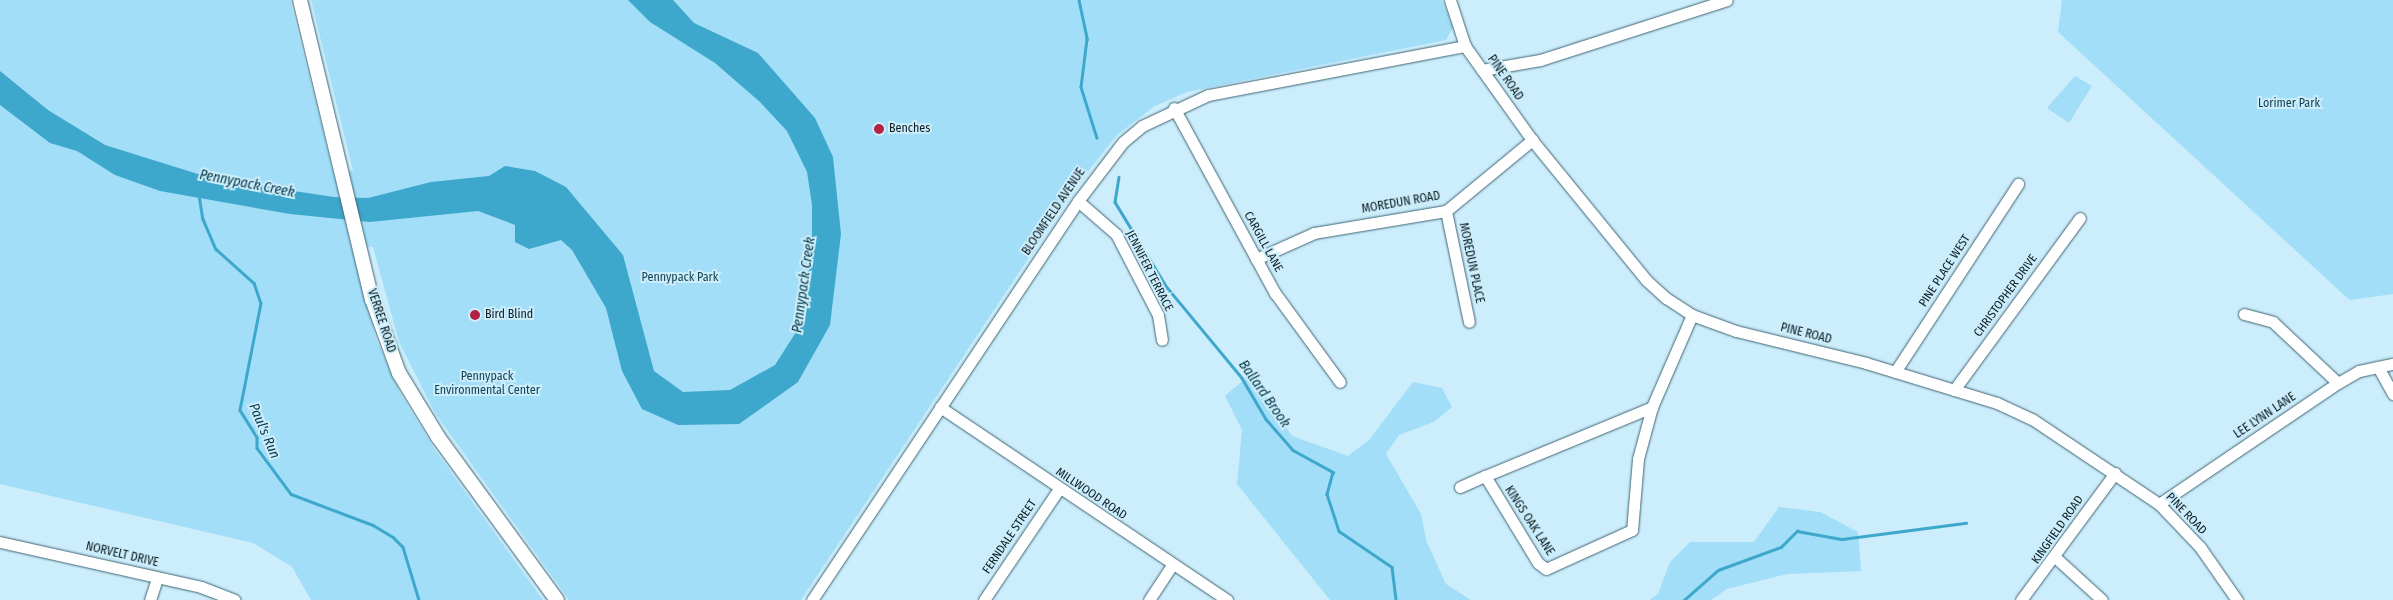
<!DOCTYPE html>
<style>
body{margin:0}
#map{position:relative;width:2393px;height:600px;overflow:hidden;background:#ccedfb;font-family:"Fira Sans Condensed",sans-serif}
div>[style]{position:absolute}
.green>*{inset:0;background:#a2def7}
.water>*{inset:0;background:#3ea8cc}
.stream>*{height:2.5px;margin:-1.25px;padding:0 1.25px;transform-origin:1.25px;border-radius:1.25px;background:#3ea8cc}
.roads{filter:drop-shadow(0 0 1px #3e6473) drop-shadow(0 0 1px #3e6473)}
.minor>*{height:11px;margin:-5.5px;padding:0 5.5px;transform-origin:5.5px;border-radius:5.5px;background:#fff}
.major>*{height:14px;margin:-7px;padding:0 7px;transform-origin:7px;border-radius:7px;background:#fff}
.dots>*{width:14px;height:14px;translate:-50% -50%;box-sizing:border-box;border:2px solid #ccedfb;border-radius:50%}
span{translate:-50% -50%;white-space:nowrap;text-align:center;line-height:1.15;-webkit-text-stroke:4px #ccedfb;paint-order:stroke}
.street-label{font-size:12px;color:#0c1c22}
.park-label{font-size:12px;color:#164353}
.poi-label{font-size:12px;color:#0c1c22}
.left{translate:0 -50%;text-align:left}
.water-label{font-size:14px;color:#053645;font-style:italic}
</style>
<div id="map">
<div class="green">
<div style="clip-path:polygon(0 0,290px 0,332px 168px,353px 171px,311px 0,1442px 0,1453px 27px,1446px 40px,1187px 92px,1155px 106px,1117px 135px,1078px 184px,801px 600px,569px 600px,435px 413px,399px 342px,373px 247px,352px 244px,376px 339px,400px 393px,435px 450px,543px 600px,311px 600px,292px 567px,253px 543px,0 484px)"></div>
<div style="clip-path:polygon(2062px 0,2393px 0,2393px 294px,2350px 300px,2343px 294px,2058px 32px)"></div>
<div style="clip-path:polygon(2075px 76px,2092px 86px,2069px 123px,2047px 108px)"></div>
<div style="clip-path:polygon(1251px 374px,1292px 436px,1348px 456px,1369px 440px,1413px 382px,1442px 388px,1452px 407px,1434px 422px,1399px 435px,1386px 454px,1421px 514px,1426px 540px,1446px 584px,1471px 600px,1330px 600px,1237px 484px,1242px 430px,1225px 396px)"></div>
<div style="clip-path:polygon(1779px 507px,1820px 512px,1858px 532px,1861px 571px,1787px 574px,1727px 589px,1711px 600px,1649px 600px,1658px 594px,1670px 562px,1690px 542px,1754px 542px)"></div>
</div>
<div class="water">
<div style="clip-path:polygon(628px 0,673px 0,694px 23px,758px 53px,815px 118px,833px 157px,841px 234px,830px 325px,798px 382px,739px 424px,678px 425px,642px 409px,622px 371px,606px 308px,572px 250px,561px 240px,529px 249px,515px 242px,515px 225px,478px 211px,370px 222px,290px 214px,160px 191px,115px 175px,77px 151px,50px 143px,0 105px,0 71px,48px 110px,105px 145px,214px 179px,334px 197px,368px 198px,431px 182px,489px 176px,505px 166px,535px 171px,566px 187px,623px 255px,654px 371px,683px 392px,730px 390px,775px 365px,796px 332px,812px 254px,812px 205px,807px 172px,787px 131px,760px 102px,715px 63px,650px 22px)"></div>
</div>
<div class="stream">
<div style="left:1079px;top:0;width:40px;rotate:78deg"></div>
<div style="left:1087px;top:39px;width:48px;rotate:97.1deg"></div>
<div style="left:1081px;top:87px;width:53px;rotate:72.6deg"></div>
<div style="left:1119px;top:177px;width:25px;rotate:99deg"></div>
<div style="left:1115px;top:202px;width:98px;rotate:58.7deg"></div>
<div style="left:1166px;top:286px;width:119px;rotate:50.4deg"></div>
<div style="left:1242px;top:378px;width:48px;rotate:59.7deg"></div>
<div style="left:1266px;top:419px;width:41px;rotate:48.9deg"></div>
<div style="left:1293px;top:450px;width:46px;rotate:28.8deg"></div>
<div style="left:1333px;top:472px;width:23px;rotate:105deg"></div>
<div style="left:1327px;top:494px;width:39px;rotate:72deg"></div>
<div style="left:1339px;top:531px;width:64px;rotate:34.2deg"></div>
<div style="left:1392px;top:567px;width:33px;rotate:83deg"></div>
<div style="left:199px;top:195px;width:24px;rotate:81deg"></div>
<div style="left:203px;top:219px;width:33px;rotate:67deg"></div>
<div style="left:216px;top:249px;width:51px;rotate:41.8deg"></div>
<div style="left:254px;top:283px;width:21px;rotate:71deg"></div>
<div style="left:261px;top:303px;width:109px;rotate:101.1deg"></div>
<div style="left:240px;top:410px;width:32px;rotate:58deg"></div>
<div style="left:257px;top:437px;width:11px;rotate:90deg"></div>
<div style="left:257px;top:448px;width:57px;rotate:53.5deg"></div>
<div style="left:291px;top:494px;width:88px;rotate:20.7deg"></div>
<div style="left:373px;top:525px;width:23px;rotate:31deg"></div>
<div style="left:393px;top:537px;width:14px;rotate:45deg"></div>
<div style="left:403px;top:547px;width:55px;rotate:73.2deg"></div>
<div style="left:1684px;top:600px;width:45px;rotate:-41.4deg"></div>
<div style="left:1718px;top:570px;width:67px;rotate:-20.1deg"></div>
<div style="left:1781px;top:547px;width:23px;rotate:-45deg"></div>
<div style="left:1797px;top:531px;width:46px;rotate:10.1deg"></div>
<div style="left:1842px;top:539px;width:125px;rotate:-7.4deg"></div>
</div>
<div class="roads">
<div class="minor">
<div style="left:1450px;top:0;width:48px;rotate:71.9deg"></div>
<div style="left:1465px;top:46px;width:115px;rotate:54.5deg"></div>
<div style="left:1532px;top:140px;width:181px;rotate:50.8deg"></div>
<div style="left:1646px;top:280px;width:27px;rotate:42deg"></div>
<div style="left:1666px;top:298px;width:31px;rotate:33deg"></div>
<div style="left:1692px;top:315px;width:47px;rotate:20deg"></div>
<div style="left:1736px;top:331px;width:134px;rotate:13.8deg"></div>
<div style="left:1866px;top:363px;width:137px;rotate:17deg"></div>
<div style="left:1997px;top:403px;width:38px;rotate:25deg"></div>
<div style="left:2032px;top:419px;width:153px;rotate:33.8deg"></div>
<div style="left:2159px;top:504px;width:59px;rotate:46.4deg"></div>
<div style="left:2200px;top:547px;width:65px;rotate:55.1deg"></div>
<div style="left:1482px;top:70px;width:59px;rotate:-9.8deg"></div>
<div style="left:1540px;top:60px;width:196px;rotate:-17.8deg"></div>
<div style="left:1174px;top:108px;width:211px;rotate:61.4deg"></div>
<div style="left:1275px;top:293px;width:110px;rotate:53.9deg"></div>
<div style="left:1078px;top:201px;width:50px;rotate:41deg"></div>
<div style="left:1116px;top:234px;width:91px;rotate:62.6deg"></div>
<div style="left:1158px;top:315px;width:25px;rotate:81deg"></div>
<div style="left:1446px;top:211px;width:113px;rotate:78.3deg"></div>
<div style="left:1256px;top:259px;width:64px;rotate:-24.1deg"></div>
<div style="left:1314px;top:233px;width:134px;rotate:-9.5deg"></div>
<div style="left:1446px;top:211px;width:112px;rotate:-39.5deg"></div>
<div style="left:2244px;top:314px;width:30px;rotate:15deg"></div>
<div style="left:2273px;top:322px;width:89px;rotate:43.2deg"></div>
<div style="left:2378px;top:367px;width:31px;rotate:61deg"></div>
<div style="left:1895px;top:372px;width:225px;rotate:-56.8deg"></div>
<div style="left:1954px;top:390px;width:213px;rotate:-53.8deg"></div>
<div style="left:940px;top:407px;width:346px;rotate:33.9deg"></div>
<div style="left:1652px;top:407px;width:54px;rotate:105.1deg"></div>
<div style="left:1638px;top:459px;width:71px;rotate:94.8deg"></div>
<div style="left:1632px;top:530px;width:94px;rotate:155.6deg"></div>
<div style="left:1546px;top:569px;width:10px;rotate:-143deg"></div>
<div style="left:1538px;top:563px;width:102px;rotate:-121.3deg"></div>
<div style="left:1485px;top:476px;width:181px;rotate:-22.4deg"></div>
<div style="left:1652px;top:407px;width:100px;rotate:-66.5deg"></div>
<div style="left:1460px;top:487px;width:27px;rotate:-24deg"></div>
<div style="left:2159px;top:504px;width:216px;rotate:-34.1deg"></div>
<div style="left:2338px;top:383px;width:24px;rotate:-30deg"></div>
<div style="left:2359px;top:371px;width:35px;rotate:-12deg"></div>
<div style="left:0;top:542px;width:206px;rotate:12.6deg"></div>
<div style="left:201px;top:587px;width:36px;rotate:21deg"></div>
<div style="left:2056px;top:558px;width:62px;rotate:42.4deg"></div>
<div style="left:150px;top:600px;width:23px;rotate:-72deg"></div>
<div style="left:812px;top:600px;width:480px;rotate:-56.3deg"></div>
<div style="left:1078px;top:201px;width:74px;rotate:-52.7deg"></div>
<div style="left:1123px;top:142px;width:25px;rotate:-40deg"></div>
<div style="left:1142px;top:126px;width:73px;rotate:-25.2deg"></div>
<div style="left:1208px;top:95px;width:262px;rotate:-10.8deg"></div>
<div style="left:984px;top:600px;width:134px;rotate:-56deg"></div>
<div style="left:1149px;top:600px;width:42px;rotate:-56.7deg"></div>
<div style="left:2021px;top:600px;width:158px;rotate:-53.5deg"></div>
</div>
<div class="major">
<div style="left:300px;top:0;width:308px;rotate:76.5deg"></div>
<div style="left:372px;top:299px;width:79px;rotate:70deg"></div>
<div style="left:399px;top:373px;width:75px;rotate:58.6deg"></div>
<div style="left:438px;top:437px;width:202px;rotate:53.9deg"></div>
</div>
</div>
<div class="dots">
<div style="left:879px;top:129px;background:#b42243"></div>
<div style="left:475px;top:315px;background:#b42243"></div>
</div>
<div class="street-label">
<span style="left:1505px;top:78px;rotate:55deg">PINE ROAD</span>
<span style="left:1401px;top:203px;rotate:-10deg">MOREDUN ROAD</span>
<span style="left:1054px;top:212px;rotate:-56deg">BLOOMFIELD AVENUE</span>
<span style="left:1263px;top:242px;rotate:61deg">CARGILL LANE</span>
<span style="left:1471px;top:263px;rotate:78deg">MOREDUN PLACE</span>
<span style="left:1149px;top:271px;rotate:63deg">JENNIFER TERRACE</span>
<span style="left:1945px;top:271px;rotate:-57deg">PINE PLACE WEST</span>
<span style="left:2006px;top:296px;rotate:-54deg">CHRISTOPHER DRIVE</span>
<span style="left:381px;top:321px;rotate:72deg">VERREE ROAD</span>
<span style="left:1806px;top:334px;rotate:14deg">PINE ROAD</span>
<span style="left:2265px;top:416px;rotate:-34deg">LEE LYNN LANE</span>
<span style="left:1091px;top:494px;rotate:34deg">MILLWOOD ROAD</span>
<span style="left:2186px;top:514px;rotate:46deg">PINE ROAD</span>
<span style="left:1529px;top:521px;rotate:57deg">KINGS OAK LANE</span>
<span style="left:2058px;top:530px;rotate:-55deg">KINGFIELD ROAD</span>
<span style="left:1010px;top:537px;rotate:-56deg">FERNDALE STREET</span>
<span style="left:122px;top:555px;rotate:13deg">NORVELT DRIVE</span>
</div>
<div class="park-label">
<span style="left:2289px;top:104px">Lorimer Park</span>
<span style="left:680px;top:278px">Pennypack Park</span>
<span style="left:487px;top:384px">Pennypack<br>Environmental Center</span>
</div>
<div class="poi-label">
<span class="left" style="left:889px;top:129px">Benches</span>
<span class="left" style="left:485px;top:315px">Bird Blind</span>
</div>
<div class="water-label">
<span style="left:247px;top:184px;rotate:11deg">Pennypack Creek</span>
<span style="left:804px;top:285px;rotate:-82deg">Pennypack Creek</span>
<span style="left:1264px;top:394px;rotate:55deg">Ballard Brook</span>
<span style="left:264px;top:431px;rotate:67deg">Paul's Run</span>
</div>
</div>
